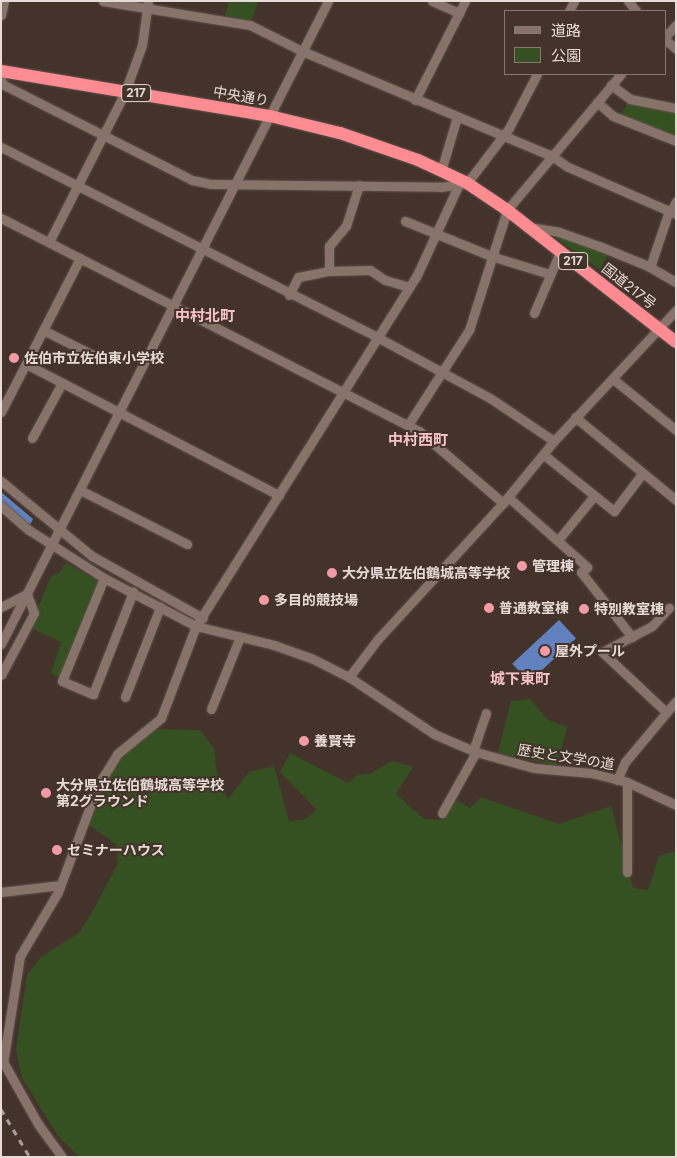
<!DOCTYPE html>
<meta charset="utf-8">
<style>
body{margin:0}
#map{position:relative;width:677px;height:1158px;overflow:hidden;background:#44332b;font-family:Inter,"Noto Sans JP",sans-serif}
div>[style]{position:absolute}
.green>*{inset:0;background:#355121}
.water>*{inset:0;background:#6282bf;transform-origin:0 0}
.roads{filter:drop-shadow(0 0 1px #5f504a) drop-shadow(0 0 1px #5f504a)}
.minor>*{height:9px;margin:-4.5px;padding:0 4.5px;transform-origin:4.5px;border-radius:4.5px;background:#87736a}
.highway>*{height:12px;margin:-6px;padding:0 6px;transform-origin:6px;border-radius:6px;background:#fd8b92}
.rail>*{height:2.5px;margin-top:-1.25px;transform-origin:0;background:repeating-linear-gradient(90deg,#ac9f99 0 6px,transparent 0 12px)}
.dots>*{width:14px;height:14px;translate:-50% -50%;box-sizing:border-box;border:2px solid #44332b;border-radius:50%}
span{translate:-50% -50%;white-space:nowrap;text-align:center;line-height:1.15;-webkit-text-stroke:4px #44332b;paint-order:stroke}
.shield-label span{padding:1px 4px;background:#44332b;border:1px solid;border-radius:4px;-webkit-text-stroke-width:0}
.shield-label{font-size:12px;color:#e6dbd6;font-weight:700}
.street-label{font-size:14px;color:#e6dbd6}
.poi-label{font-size:14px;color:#e6dbd6;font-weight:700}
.left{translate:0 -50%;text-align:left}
.neighbourhood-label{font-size:15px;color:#f6c2c9;font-weight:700}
.frame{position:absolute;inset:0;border:2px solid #e6dbd6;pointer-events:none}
.legend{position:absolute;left:504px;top:10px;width:162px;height:65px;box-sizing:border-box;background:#44332b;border:1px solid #85766f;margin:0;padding:6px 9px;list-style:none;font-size:15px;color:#e6dbd6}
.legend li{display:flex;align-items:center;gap:10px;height:25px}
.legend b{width:25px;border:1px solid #85766f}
</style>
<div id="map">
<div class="green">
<div style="clip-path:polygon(229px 1px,258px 1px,251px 21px,225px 16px)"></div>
<div style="clip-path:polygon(629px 101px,676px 112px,676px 139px,620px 116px)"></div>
<div style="clip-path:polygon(559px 235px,609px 252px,600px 270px,557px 239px)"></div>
<div style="clip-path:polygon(66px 563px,99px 581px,59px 678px,51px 673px,61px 642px,33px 629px,38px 608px,51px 576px,60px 572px)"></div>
<div style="clip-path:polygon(530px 699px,547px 719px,567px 727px,557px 766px,498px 753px,511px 701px)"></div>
<div style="clip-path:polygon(156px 729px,200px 730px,214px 748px,218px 782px,228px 799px,249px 772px,274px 766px,289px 821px,304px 820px,317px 810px,280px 772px,290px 753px,348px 783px,357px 775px,370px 774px,392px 761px,413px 767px,396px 794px,424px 819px,441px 820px,454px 799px,470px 808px,481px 797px,559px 824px,611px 806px,633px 888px,648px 890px,659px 856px,676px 851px,676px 1157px,79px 1157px,58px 1136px,22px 1078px,16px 1050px,27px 975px,41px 957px,80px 932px,95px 907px,118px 863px,116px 844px,89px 825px,93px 803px,117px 759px,140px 737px)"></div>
</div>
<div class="water">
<div style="clip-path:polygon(1px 492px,33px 519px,30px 525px,1px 502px)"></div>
<div style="left:559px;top:620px;width:25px;height:64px;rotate:47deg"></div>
</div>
<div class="roads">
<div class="minor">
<div style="left:103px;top:1px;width:149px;rotate:9.3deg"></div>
<div style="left:250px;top:25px;width:58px;rotate:26.6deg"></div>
<div style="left:302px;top:51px;width:271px;rotate:22.8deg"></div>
<div style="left:552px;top:156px;width:19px;rotate:35deg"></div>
<div style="left:568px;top:167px;width:118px;rotate:23.5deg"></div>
<div style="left:432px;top:1px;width:30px;rotate:24deg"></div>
<div style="left:628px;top:1px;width:13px;rotate:51deg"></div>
<div style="left:569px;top:11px;width:11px;rotate:-63deg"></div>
<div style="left:1px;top:15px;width:14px;rotate:-78deg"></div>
<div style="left:666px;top:36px;width:15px;rotate:-48deg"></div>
<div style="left:666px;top:40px;width:13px;rotate:42deg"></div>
<div style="left:1px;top:79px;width:5px;rotate:79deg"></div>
<div style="left:2px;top:84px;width:213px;rotate:26.8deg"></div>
<div style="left:192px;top:180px;width:19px;rotate:12deg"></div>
<div style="left:211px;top:184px;width:230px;rotate:0.7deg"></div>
<div style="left:441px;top:187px;width:26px;rotate:-9deg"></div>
<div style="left:467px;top:183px;width:69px;rotate:-52.6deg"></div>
<div style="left:509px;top:128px;width:61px;rotate:-62.6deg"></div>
<div style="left:611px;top:85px;width:24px;rotate:36deg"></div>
<div style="left:630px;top:99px;width:47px;rotate:11.1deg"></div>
<div style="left:415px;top:100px;width:111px;rotate:-63.2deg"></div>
<div style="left:597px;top:102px;width:21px;rotate:41deg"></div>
<div style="left:613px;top:116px;width:68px;rotate:21.6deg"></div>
<div style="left:1px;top:147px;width:421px;rotate:26.8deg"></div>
<div style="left:377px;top:337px;width:128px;rotate:28.4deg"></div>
<div style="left:490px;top:398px;width:77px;rotate:33.9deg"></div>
<div style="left:441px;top:171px;width:56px;rotate:-73.5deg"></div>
<div style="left:671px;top:211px;width:11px;rotate:-63deg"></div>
<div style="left:1px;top:218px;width:469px;rotate:27deg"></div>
<div style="left:419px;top:431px;width:111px;rotate:40.6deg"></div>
<div style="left:405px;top:221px;width:93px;rotate:22.1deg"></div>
<div style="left:491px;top:256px;width:61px;rotate:17.2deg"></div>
<div style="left:529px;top:227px;width:30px;rotate:9deg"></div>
<div style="left:559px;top:232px;width:42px;rotate:19.3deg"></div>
<div style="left:599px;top:246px;width:53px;rotate:22.2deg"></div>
<div style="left:648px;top:266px;width:32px;rotate:30deg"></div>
<div style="left:49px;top:242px;width:168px;rotate:-63.1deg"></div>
<div style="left:125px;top:92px;width:50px;rotate:-70.1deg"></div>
<div style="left:142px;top:45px;width:44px;rotate:-82.2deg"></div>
<div style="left:650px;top:267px;width:59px;rotate:-71.3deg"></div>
<div style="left:329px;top:271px;width:25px;rotate:-90deg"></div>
<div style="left:329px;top:246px;width:26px;rotate:-50deg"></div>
<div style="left:346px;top:226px;width:43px;rotate:-72.4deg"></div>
<div style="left:289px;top:295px;width:20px;rotate:-63deg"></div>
<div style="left:298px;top:277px;width:32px;rotate:-11deg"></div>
<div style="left:329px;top:271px;width:41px;rotate:-1.4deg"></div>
<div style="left:370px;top:270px;width:18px;rotate:34deg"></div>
<div style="left:385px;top:280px;width:25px;rotate:16deg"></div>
<div style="left:534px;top:313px;width:66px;rotate:-66.9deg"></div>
<div style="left:43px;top:330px;width:60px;rotate:26.6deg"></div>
<div style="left:26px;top:364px;width:285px;rotate:27.4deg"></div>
<div style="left:613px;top:379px;width:81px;rotate:39deg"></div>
<div style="left:1px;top:412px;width:173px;rotate:-62.8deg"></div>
<div style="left:575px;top:417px;width:131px;rotate:39.4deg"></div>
<div style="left:408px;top:425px;width:113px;rotate:-57.3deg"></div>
<div style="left:469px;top:330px;width:126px;rotate:-72.4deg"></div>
<div style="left:507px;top:210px;width:177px;rotate:-50deg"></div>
<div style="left:32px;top:438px;width:63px;rotate:-61.4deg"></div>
<div style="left:544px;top:455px;width:90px;rotate:38.7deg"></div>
<div style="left:614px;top:511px;width:46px;rotate:-52.9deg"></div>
<div style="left:1px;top:481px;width:118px;rotate:39.5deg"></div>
<div style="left:92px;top:556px;width:127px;rotate:29.2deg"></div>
<div style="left:80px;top:490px;width:120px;rotate:26.8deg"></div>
<div style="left:508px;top:497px;width:106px;rotate:41.5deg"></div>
<div style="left:587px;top:567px;width:8px;rotate:140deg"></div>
<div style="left:581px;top:572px;width:83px;rotate:51.9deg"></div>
<div style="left:1px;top:506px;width:37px;rotate:41deg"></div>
<div style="left:29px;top:530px;width:89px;rotate:32.6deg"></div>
<div style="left:104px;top:578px;width:104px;rotate:27.6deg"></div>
<div style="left:196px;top:626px;width:80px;rotate:13.7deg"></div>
<div style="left:274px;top:645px;width:41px;rotate:19.7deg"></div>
<div style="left:313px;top:659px;width:40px;rotate:26.6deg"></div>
<div style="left:349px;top:677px;width:102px;rotate:33.8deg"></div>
<div style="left:434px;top:734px;width:46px;rotate:23.2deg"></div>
<div style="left:476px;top:752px;width:60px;rotate:15.4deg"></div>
<div style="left:534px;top:768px;width:57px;rotate:5deg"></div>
<div style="left:591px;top:773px;width:37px;rotate:14deg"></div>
<div style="left:627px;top:782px;width:54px;rotate:25.1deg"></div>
<div style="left:558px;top:540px;width:57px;rotate:-50.7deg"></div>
<div style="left:104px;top:578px;width:111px;rotate:112.2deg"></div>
<div style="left:62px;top:681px;width:34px;rotate:23deg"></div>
<div style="left:93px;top:694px;width:110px;rotate:-68.6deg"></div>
<div style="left:1px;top:607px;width:29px;rotate:-27deg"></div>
<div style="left:27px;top:594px;width:20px;rotate:70deg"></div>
<div style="left:34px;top:613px;width:70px;rotate:118deg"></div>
<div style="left:1px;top:644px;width:721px;rotate:-63.04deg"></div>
<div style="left:349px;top:677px;width:48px;rotate:-52.7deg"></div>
<div style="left:378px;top:639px;width:185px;rotate:-47.4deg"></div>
<div style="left:503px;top:503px;width:80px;rotate:-50.6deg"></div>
<div style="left:554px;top:441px;width:179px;rotate:-47deg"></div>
<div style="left:125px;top:697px;width:97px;rotate:-68.7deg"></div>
<div style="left:211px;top:709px;width:78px;rotate:-68.1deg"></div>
<div style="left:666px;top:712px;width:88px;rotate:-136.8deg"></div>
<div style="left:602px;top:652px;width:56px;rotate:-27.5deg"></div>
<div style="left:652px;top:626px;width:25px;rotate:-47deg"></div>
<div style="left:473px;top:751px;width:40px;rotate:-71.1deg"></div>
<div style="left:617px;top:780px;width:20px;rotate:-66deg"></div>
<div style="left:625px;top:762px;width:80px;rotate:-50.1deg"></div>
<div style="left:442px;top:813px;width:70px;rotate:-60.9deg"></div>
<div style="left:627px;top:872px;width:90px;rotate:-90deg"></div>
<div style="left:1px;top:892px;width:60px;rotate:-6.7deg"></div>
<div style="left:2px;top:1060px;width:73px;rotate:60.6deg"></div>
<div style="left:38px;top:1124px;width:41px;rotate:54deg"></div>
<div style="left:3px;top:1063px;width:108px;rotate:-81deg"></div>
<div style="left:20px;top:956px;width:74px;rotate:-59.3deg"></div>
<div style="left:58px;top:892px;width:114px;rotate:-69.5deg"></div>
<div style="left:98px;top:785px;width:36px;rotate:-58deg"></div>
<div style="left:117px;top:754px;width:57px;rotate:-39.3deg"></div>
<div style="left:161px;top:718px;width:98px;rotate:-69.2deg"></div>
<div style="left:196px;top:626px;width:413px;rotate:-57.8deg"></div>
<div style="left:416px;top:277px;width:102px;rotate:-65.2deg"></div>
</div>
<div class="highway">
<div style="left:1px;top:71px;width:273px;rotate:9.5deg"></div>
<div style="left:270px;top:116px;width:72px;rotate:13.7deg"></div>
<div style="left:340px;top:133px;width:83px;rotate:19.1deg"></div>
<div style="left:418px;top:160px;width:54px;rotate:25.1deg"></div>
<div style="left:467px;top:183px;width:48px;rotate:34deg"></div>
<div style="left:507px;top:210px;width:214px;rotate:38deg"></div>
</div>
</div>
<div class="rail">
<div style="left:1px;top:1109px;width:56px;rotate:58.9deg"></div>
</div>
<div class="dots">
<div style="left:14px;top:358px;background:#f39aa7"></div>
<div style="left:522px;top:566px;background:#f39aa7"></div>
<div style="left:332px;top:573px;background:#f39aa7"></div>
<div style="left:264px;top:600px;background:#f39aa7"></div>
<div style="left:489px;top:608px;background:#f39aa7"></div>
<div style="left:584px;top:609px;background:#f39aa7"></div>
<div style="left:545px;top:651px;background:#f39aa7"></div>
<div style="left:304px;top:741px;background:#f39aa7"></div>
<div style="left:46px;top:793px;background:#f39aa7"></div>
<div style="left:57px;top:850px;background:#f39aa7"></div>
</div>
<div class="shield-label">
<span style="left:136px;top:93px">217</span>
<span style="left:573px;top:261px">217</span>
</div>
<div class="street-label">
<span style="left:241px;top:96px;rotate:10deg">中央通り</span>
<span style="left:629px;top:286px;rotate:38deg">国道217号</span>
<span style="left:566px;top:757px;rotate:9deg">歴史と文学の道</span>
</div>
<div class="poi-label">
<span class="left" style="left:24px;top:358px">佐伯市立佐伯東小学校</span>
<span class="left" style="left:532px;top:566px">管理棟</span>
<span class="left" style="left:342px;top:573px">大分県立佐伯鶴城高等学校</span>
<span class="left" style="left:274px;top:600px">多目的競技場</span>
<span class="left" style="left:499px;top:608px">普通教室棟</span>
<span class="left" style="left:594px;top:609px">特別教室棟</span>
<span class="left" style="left:555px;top:651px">屋外プール</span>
<span class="left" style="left:314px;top:741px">養賢寺</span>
<span class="left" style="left:56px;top:793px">大分県立佐伯鶴城高等学校<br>第2グラウンド</span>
<span class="left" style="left:67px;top:850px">セミナーハウス</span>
</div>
<div class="neighbourhood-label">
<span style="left:205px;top:316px">中村北町</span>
<span style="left:418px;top:440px">中村西町</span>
<span style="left:520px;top:679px">城下東町</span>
</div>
<div class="frame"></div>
<ul class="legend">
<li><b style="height:6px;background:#87736a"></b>道路</li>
<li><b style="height:14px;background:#355121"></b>公園</li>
</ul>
</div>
